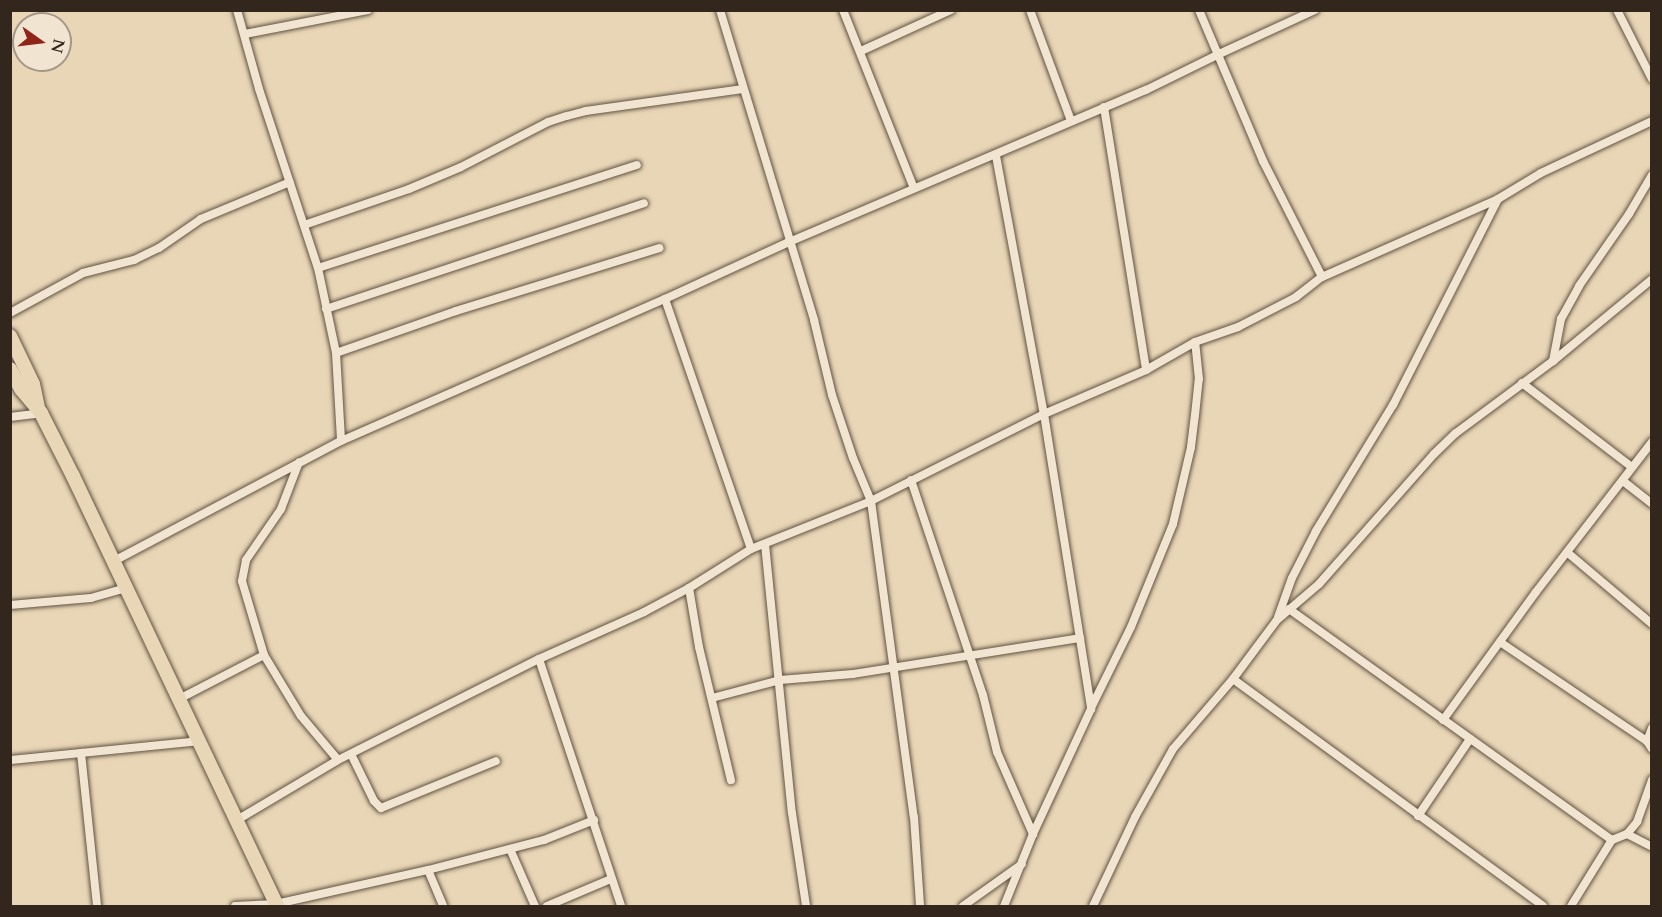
<!DOCTYPE html>
<style>
body{margin:0}
#map{position:relative;width:1662px;height:917px;overflow:hidden;background:#e9d6b6;font-family:Cardo,serif}
div>[style]{position:absolute}
.roads{filter:drop-shadow(0 0 2px #605343) drop-shadow(0 0 2px #605343)}
.street>*{height:8px;margin:-4px;padding:0 4px;transform-origin:4px;border-radius:4px;background:#f1e4d0}
.primary>*{height:14px;margin:-7px;padding:0 7px;transform-origin:7px;border-radius:7px;background:#e9d6b6}
span{translate:-50% -50%;white-space:nowrap;text-align:center;line-height:1.15;-webkit-text-stroke:5px #f1e4d0;paint-order:stroke}
.frame{position:absolute;inset:0;border:12px solid #33271d;pointer-events:none}
.north{position:absolute;left:12px;top:12px;width:60px;height:60px;box-sizing:border-box;background:#f1e4d0;border:2px solid #a59888;border-radius:50%;rotate:104deg;font-size:16px;font-weight:700;line-height:24px;text-align:center;color:#33271d}
.north::after{content:'';display:block;margin:auto;width:21px;height:27px;background:#8f2418;clip-path:polygon(50% 0,100% 100%,50% 72%,0 100%)}
</style>
<div id="map">
<div class="roads">
<div class="street">
<div style="left:237px;top:10px;width:82px;rotate:74.4deg"></div>
<div style="left:259px;top:89px;width:188px;rotate:71.8deg"></div>
<div style="left:318px;top:268px;width:87px;rotate:78deg"></div>
<div style="left:336px;top:353px;width:88px;rotate:86.7deg"></div>
<div style="left:720px;top:10px;width:324px;rotate:73.1deg"></div>
<div style="left:814px;top:320px;width:77px;rotate:76.5deg"></div>
<div style="left:832px;top:395px;width:66px;rotate:71.6deg"></div>
<div style="left:853px;top:458px;width:47px;rotate:67.3deg"></div>
<div style="left:871px;top:501px;width:319px;rotate:82.3deg"></div>
<div style="left:914px;top:817px;width:89px;rotate:86.1deg"></div>
<div style="left:843px;top:10px;width:192px;rotate:68.3deg"></div>
<div style="left:1030px;top:10px;width:118px;rotate:69.7deg"></div>
<div style="left:1199px;top:10px;width:164px;rotate:67deg"></div>
<div style="left:1263px;top:161px;width:130px;rotate:63deg"></div>
<div style="left:1617px;top:10px;width:77px;rotate:63.1deg"></div>
<div style="left:245px;top:34px;width:125px;rotate:-11deg"></div>
<div style="left:861px;top:51px;width:99px;rotate:-24.5deg"></div>
<div style="left:1104px;top:107px;width:266px;rotate:80.9deg"></div>
<div style="left:996px;top:156px;width:262px;rotate:79.5deg"></div>
<div style="left:1044px;top:414px;width:299px;rotate:80.9deg"></div>
<div style="left:1091px;top:709px;width:138px;rotate:114.9deg"></div>
<div style="left:1033px;top:834px;width:78px;rotate:111.9deg"></div>
<div style="left:304px;top:225px;width:111px;rotate:-18.9deg"></div>
<div style="left:409px;top:189px;width:56px;rotate:-22.9deg"></div>
<div style="left:461px;top:167px;width:98px;rotate:-27.3deg"></div>
<div style="left:548px;top:122px;width:20px;rotate:-18deg"></div>
<div style="left:567px;top:116px;width:20px;rotate:-15deg"></div>
<div style="left:586px;top:111px;width:158px;rotate:-8deg"></div>
<div style="left:318px;top:268px;width:335px;rotate:-17.9deg"></div>
<div style="left:665px;top:299px;width:264px;rotate:71deg"></div>
<div style="left:326px;top:309px;width:335px;rotate:-18.4deg"></div>
<div style="left:10px;top:313px;width:83px;rotate:-28.7deg"></div>
<div style="left:83px;top:273px;width:53px;rotate:-14.3deg"></div>
<div style="left:134px;top:260px;width:28px;rotate:-26deg"></div>
<div style="left:159px;top:248px;width:51px;rotate:-34.6deg"></div>
<div style="left:201px;top:219px;width:96px;rotate:-22.6deg"></div>
<div style="left:336px;top:353px;width:127px;rotate:-19.3deg"></div>
<div style="left:456px;top:311px;width:213px;rotate:-17.2deg"></div>
<div style="left:1553px;top:361px;width:43px;rotate:-79.2deg"></div>
<div style="left:1561px;top:319px;width:38px;rotate:-61deg"></div>
<div style="left:1579px;top:286px;width:88px;rotate:-55.2deg"></div>
<div style="left:1629px;top:214px;width:45px;rotate:-59.5deg"></div>
<div style="left:1522px;top:383px;width:138px;rotate:37.4deg"></div>
<div style="left:10px;top:417px;width:31px;rotate:-7deg"></div>
<div style="left:911px;top:480px;width:227px;rotate:71.5deg"></div>
<div style="left:983px;top:695px;width:59px;rotate:76.2deg"></div>
<div style="left:997px;top:752px;width:90px;rotate:66.3deg"></div>
<div style="left:1623px;top:481px;width:37px;rotate:38deg"></div>
<div style="left:765px;top:544px;width:270px;rotate:84.3deg"></div>
<div style="left:792px;top:813px;width:94px;rotate:81.4deg"></div>
<div style="left:1568px;top:553px;width:110px;rotate:40.2deg"></div>
<div style="left:114px;top:561px;width:257px;rotate:-27.9deg"></div>
<div style="left:341px;top:441px;width:354px;rotate:-23.7deg"></div>
<div style="left:665px;top:299px;width:136px;rotate:-24.7deg"></div>
<div style="left:789px;top:242px;width:388px;rotate:-23.1deg"></div>
<div style="left:1146px;top:90px;width:79px;rotate:-26.2deg"></div>
<div style="left:1217px;top:55px;width:108px;rotate:-24.7deg"></div>
<div style="left:689px;top:588px;width:60px;rotate:80.4deg"></div>
<div style="left:699px;top:647px;width:137px;rotate:76.5deg"></div>
<div style="left:10px;top:605px;width:81px;rotate:-4.9deg"></div>
<div style="left:91px;top:598px;width:35px;rotate:-16deg"></div>
<div style="left:1289px;top:609px;width:397px;rotate:35.6deg"></div>
<div style="left:1278px;top:617px;width:41px;rotate:-70.3deg"></div>
<div style="left:1292px;top:578px;width:53px;rotate:-62.9deg"></div>
<div style="left:1316px;top:531px;width:148px;rotate:-58.6deg"></div>
<div style="left:1393px;top:405px;width:231px;rotate:-63deg"></div>
<div style="left:1500px;top:642px;width:177px;rotate:34deg"></div>
<div style="left:264px;top:655px;width:71px;rotate:58.8deg"></div>
<div style="left:301px;top:716px;width:57px;rotate:49.9deg"></div>
<div style="left:539px;top:659px;width:260px;rotate:71.6deg"></div>
<div style="left:1233px;top:679px;width:384px;rotate:36.2deg"></div>
<div style="left:712px;top:698px;width:70px;rotate:-14.8deg"></div>
<div style="left:780px;top:680px;width:73px;rotate:-4.7deg"></div>
<div style="left:853px;top:674px;width:230px;rotate:-9deg"></div>
<div style="left:177px;top:700px;width:98px;rotate:-27.3deg"></div>
<div style="left:264px;top:655px;width:77px;rotate:-106.6deg"></div>
<div style="left:242px;top:581px;width:21px;rotate:-79deg"></div>
<div style="left:246px;top:560px;width:62px;rotate:-55.5deg"></div>
<div style="left:281px;top:509px;width:50px;rotate:-69deg"></div>
<div style="left:1091px;top:708px;width:90px;rotate:-63.7deg"></div>
<div style="left:1131px;top:627px;width:111px;rotate:-67.8deg"></div>
<div style="left:1173px;top:524px;width:79px;rotate:-76.8deg"></div>
<div style="left:1191px;top:447px;width:32px;rotate:-83deg"></div>
<div style="left:1195px;top:415px;width:36px;rotate:-84deg"></div>
<div style="left:1199px;top:379px;width:37px;rotate:-96deg"></div>
<div style="left:1443px;top:720px;width:158px;rotate:-54deg"></div>
<div style="left:1536px;top:592px;width:190px;rotate:-52.3deg"></div>
<div style="left:1652px;top:728px;width:14px;rotate:111deg"></div>
<div style="left:1647px;top:741px;width:9px;rotate:58deg"></div>
<div style="left:81px;top:753px;width:154px;rotate:84deg"></div>
<div style="left:351px;top:754px;width:52px;rotate:63.9deg"></div>
<div style="left:374px;top:801px;width:10px;rotate:45deg"></div>
<div style="left:381px;top:808px;width:124px;rotate:-22.2deg"></div>
<div style="left:10px;top:760px;width:190px;rotate:-5.7deg"></div>
<div style="left:1418px;top:816px;width:93px;rotate:-56deg"></div>
<div style="left:237px;top:820px;width:117px;rotate:-30.7deg"></div>
<div style="left:338px;top:760px;width:225px;rotate:-26.7deg"></div>
<div style="left:539px;top:659px;width:115px;rotate:-24.1deg"></div>
<div style="left:644px;top:612px;width:51px;rotate:-28.1deg"></div>
<div style="left:689px;top:588px;width:73px;rotate:-32.2deg"></div>
<div style="left:751px;top:549px;width:129px;rotate:-21.8deg"></div>
<div style="left:871px;top:501px;width:194px;rotate:-26.7deg"></div>
<div style="left:1044px;top:414px;width:111px;rotate:-23.3deg"></div>
<div style="left:1146px;top:370px;width:56px;rotate:-29.7deg"></div>
<div style="left:1195px;top:342px;width:46px;rotate:-19.2deg"></div>
<div style="left:1238px;top:327px;width:65px;rotate:-27.3deg"></div>
<div style="left:1296px;top:297px;width:33px;rotate:-38deg"></div>
<div style="left:1322px;top:277px;width:193px;rotate:-23.9deg"></div>
<div style="left:1498px;top:199px;width:50px;rotate:-31.2deg"></div>
<div style="left:1541px;top:173px;width:123px;rotate:-25.1deg"></div>
<div style="left:1627px;top:834px;width:28px;rotate:27deg"></div>
<div style="left:510px;top:849px;width:62px;rotate:66.3deg"></div>
<div style="left:428px;top:870px;width:39px;rotate:67deg"></div>
<div style="left:235px;top:906px;width:41px;rotate:-2.8deg"></div>
<div style="left:276px;top:904px;width:156px;rotate:-12.6deg"></div>
<div style="left:428px;top:870px;width:120px;rotate:-14.5deg"></div>
<div style="left:544px;top:840px;width:54px;rotate:-21.8deg"></div>
<div style="left:547px;top:906px;width:69px;rotate:-22.9deg"></div>
<div style="left:963px;top:906px;width:72px;rotate:-35.4deg"></div>
<div style="left:1093px;top:906px;width:98px;rotate:-64.7deg"></div>
<div style="left:1135px;top:817px;width:78px;rotate:-60.8deg"></div>
<div style="left:1173px;top:749px;width:92px;rotate:-49.4deg"></div>
<div style="left:1233px;top:679px;width:74px;rotate:-53.3deg"></div>
<div style="left:1277px;top:620px;width:55px;rotate:-40.6deg"></div>
<div style="left:1319px;top:584px;width:174px;rotate:-48.5deg"></div>
<div style="left:1434px;top:454px;width:30px;rotate:-44deg"></div>
<div style="left:1456px;top:433px;width:121px;rotate:-36.6deg"></div>
<div style="left:1553px;top:361px;width:129px;rotate:-39.6deg"></div>
<div style="left:1571px;top:906px;width:78px;rotate:-58.2deg"></div>
<div style="left:1612px;top:840px;width:16px;rotate:-22deg"></div>
<div style="left:1627px;top:834px;width:16px;rotate:-50deg"></div>
<div style="left:1637px;top:822px;width:45px;rotate:-70.3deg"></div>
</div>
<div class="primary">
<div style="left:10px;top:336px;width:53px;rotate:64.4deg"></div>
<div style="left:33px;top:384px;width:25px;rotate:78deg"></div>
<div style="left:10px;top:369px;width:23px;rotate:61deg"></div>
<div style="left:21px;top:389px;width:31px;rotate:50deg"></div>
<div style="left:41px;top:413px;width:71px;rotate:63.1deg"></div>
<div style="left:73px;top:476px;width:476px;rotate:64.6deg"></div>
</div>
</div>
<div class="frame"></div>
<div class="north">N</div>
</div>
